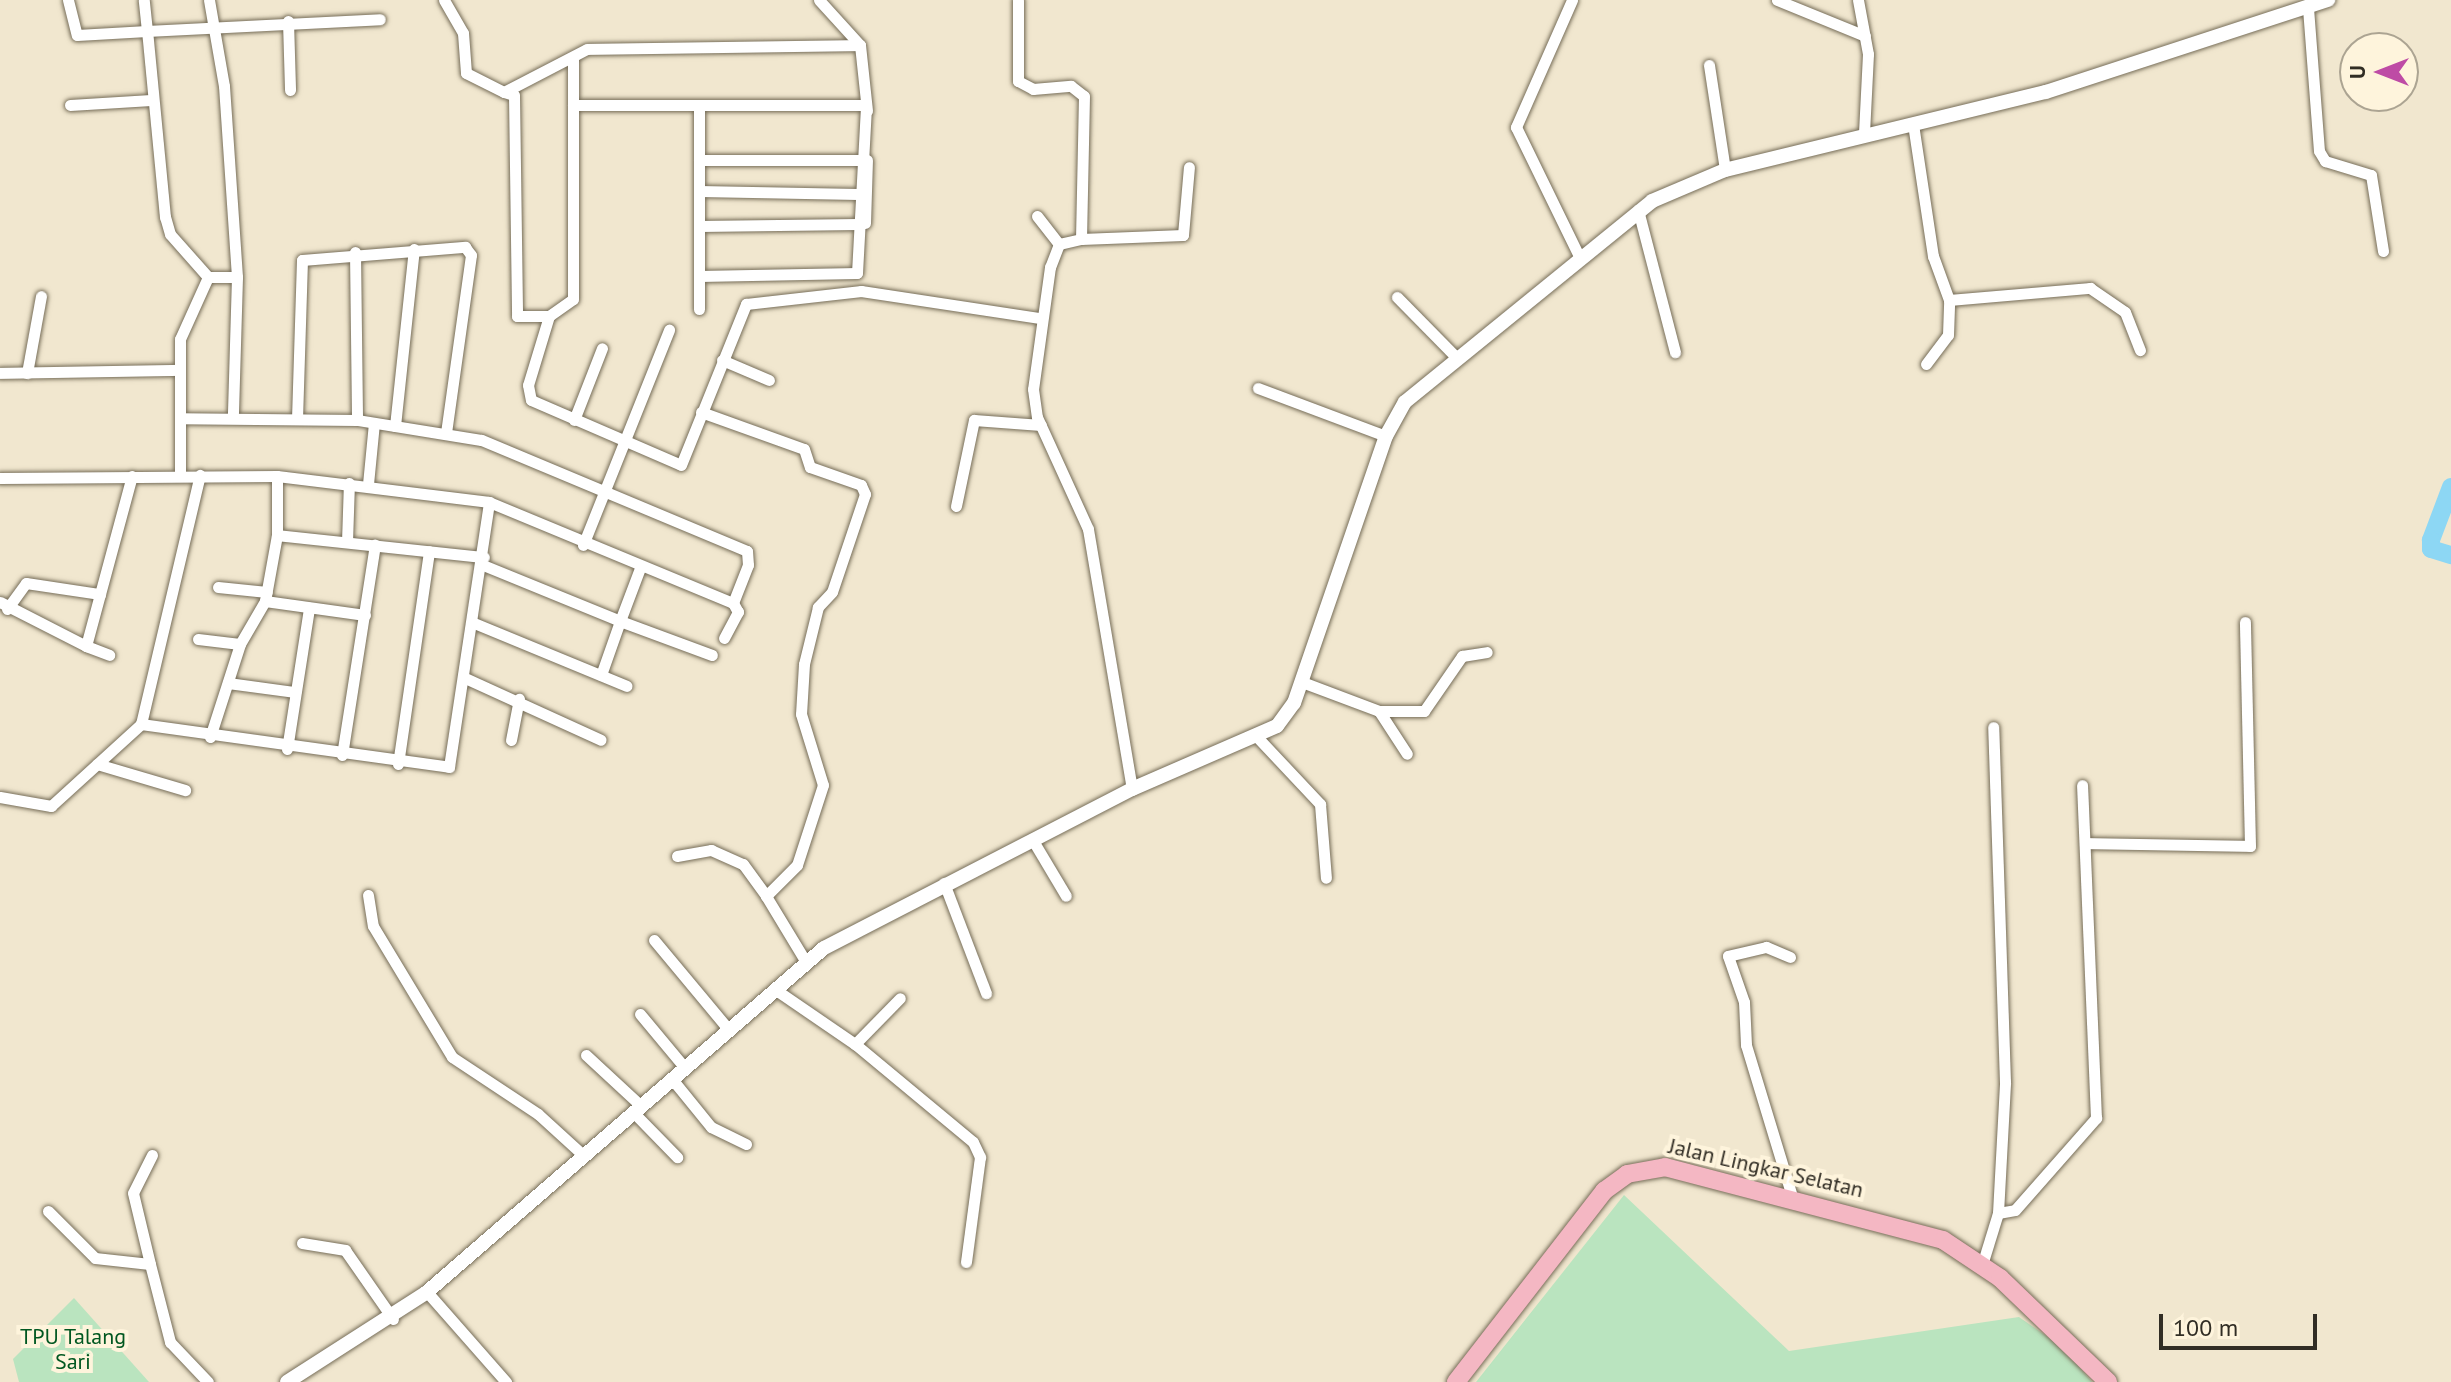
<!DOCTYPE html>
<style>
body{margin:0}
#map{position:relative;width:2451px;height:1382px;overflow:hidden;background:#f1e7cf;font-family:"PT Sans",sans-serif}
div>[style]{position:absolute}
.green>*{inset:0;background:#bae4bf}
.river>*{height:18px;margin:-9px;padding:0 9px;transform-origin:9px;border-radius:9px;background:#8dd7f4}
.roads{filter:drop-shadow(0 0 2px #766d58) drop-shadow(0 0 2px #766d58)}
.minor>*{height:11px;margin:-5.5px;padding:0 5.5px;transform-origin:5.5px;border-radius:5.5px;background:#fff}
.tertiary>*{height:14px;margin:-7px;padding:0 7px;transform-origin:7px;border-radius:7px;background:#fff}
.trunk>*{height:18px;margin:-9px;padding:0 9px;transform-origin:9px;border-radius:9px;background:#f4b7c3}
span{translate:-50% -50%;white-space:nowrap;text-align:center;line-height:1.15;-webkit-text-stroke:8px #fef4dc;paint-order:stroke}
.street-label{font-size:22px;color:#312d24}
.park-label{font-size:22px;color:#015720}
.north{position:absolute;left:2339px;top:32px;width:80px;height:80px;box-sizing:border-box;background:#fef4dc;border:2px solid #aca492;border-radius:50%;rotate:270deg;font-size:22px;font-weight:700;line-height:32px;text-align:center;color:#312d24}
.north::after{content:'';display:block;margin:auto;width:28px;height:36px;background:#be4ba5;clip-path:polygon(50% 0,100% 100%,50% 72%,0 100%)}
.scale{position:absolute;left:2159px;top:1314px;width:158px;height:36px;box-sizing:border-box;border:4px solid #312d24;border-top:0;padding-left:10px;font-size:24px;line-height:28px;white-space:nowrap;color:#312d24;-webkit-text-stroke:6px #fef4dc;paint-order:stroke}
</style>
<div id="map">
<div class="green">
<div style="clip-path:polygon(1624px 1195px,1789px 1351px,2019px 1317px,2062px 1347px,2092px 1382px,1476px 1382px)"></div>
<div style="clip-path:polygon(74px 1298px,149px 1382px,19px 1382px,13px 1359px)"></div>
</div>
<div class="river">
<div style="left:2451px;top:487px;width:57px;rotate:110.7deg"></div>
<div style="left:2431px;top:540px;width:9px;rotate:90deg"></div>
<div style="left:2431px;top:549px;width:21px;rotate:17deg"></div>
</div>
<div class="roads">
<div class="minor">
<div style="left:68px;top:0;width:36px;rotate:76deg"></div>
<div style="left:77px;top:35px;width:70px;rotate:-3.3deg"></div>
<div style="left:147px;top:31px;width:31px;rotate:-96deg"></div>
<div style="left:209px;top:0;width:87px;rotate:80.1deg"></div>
<div style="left:224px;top:86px;width:191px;rotate:86.1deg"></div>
<div style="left:237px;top:277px;width:138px;rotate:91.7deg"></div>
<div style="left:444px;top:0;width:38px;rotate:60deg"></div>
<div style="left:463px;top:33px;width:40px;rotate:85.7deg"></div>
<div style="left:466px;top:73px;width:42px;rotate:26.6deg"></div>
<div style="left:504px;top:92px;width:93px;rotate:-27.4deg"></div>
<div style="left:587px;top:49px;width:273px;rotate:-0.8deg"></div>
<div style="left:819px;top:0;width:61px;rotate:47.7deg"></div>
<div style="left:860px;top:45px;width:66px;rotate:83.9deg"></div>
<div style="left:1018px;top:0;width:81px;rotate:90deg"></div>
<div style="left:1018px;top:81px;width:17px;rotate:28deg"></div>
<div style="left:1033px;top:89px;width:38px;rotate:-5deg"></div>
<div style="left:1071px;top:86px;width:16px;rotate:38deg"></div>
<div style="left:1084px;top:96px;width:143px;rotate:91.2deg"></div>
<div style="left:1081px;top:239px;width:23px;rotate:167deg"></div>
<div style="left:1059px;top:244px;width:25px;rotate:111deg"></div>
<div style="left:1050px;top:267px;width:123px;rotate:97.9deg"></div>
<div style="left:1033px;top:389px;width:28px;rotate:82deg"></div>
<div style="left:1037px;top:417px;width:123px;rotate:65.5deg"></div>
<div style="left:1088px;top:529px;width:264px;rotate:80.4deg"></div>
<div style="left:1572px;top:0;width:139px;rotate:113.8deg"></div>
<div style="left:1516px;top:127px;width:144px;rotate:64deg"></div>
<div style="left:1777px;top:0;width:95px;rotate:22.2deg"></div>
<div style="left:1858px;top:0;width:55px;rotate:79.5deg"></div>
<div style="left:1868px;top:54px;width:78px;rotate:92.9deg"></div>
<div style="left:2308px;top:8px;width:143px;rotate:85.6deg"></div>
<div style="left:2319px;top:151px;width:12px;rotate:59deg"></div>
<div style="left:2325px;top:161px;width:48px;rotate:16.9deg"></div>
<div style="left:2371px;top:175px;width:77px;rotate:81deg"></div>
<div style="left:288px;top:21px;width:69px;rotate:88.3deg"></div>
<div style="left:573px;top:58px;width:47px;rotate:90deg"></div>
<div style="left:573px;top:105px;width:288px"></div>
<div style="left:1709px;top:65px;width:106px;rotate:81.3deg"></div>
<div style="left:504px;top:92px;width:10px;rotate:17deg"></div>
<div style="left:514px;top:95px;width:221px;rotate:89.2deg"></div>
<div style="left:517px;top:316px;width:32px"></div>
<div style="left:549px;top:316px;width:29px;rotate:-35deg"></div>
<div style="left:573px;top:299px;width:194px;rotate:-90deg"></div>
<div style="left:70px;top:105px;width:81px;rotate:-3.5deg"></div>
<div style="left:1913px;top:124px;width:134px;rotate:81.4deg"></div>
<div style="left:1933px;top:256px;width:47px;rotate:70deg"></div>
<div style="left:1949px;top:300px;width:142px;rotate:-4.9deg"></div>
<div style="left:2090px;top:288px;width:42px;rotate:34.4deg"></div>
<div style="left:2125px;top:312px;width:41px;rotate:68.5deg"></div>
<div style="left:699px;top:160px;width:161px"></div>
<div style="left:699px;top:191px;width:159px;rotate:1.1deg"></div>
<div style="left:1638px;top:210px;width:147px;rotate:75.4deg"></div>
<div style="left:1037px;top:216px;width:36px;rotate:52deg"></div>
<div style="left:865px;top:223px;width:63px;rotate:-88.2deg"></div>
<div style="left:699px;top:226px;width:159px;rotate:-0.7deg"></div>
<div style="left:1081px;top:239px;width:102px;rotate:-2.2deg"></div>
<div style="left:1183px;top:235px;width:68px;rotate:-85deg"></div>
<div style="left:355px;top:252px;width:168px;rotate:89.3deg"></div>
<div style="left:699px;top:276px;width:158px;rotate:-1.1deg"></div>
<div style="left:857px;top:273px;width:168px;rotate:-86.9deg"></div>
<div style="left:208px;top:277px;width:29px"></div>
<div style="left:1397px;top:297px;width:83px;rotate:45.5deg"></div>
<div style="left:699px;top:309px;width:204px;rotate:-90deg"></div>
<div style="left:549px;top:316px;width:72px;rotate:106.9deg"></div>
<div style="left:528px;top:385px;width:15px;rotate:79deg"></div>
<div style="left:531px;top:400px;width:163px;rotate:23.4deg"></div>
<div style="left:681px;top:465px;width:174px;rotate:-68deg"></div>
<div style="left:746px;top:304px;width:116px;rotate:-6.4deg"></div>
<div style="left:861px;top:291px;width:181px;rotate:8.6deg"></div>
<div style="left:722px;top:360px;width:51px;rotate:23.1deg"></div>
<div style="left:1926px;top:364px;width:36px;rotate:-53deg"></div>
<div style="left:1948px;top:335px;width:35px;rotate:-88deg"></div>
<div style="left:0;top:373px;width:180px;rotate:-1deg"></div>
<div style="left:27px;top:373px;width:78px;rotate:-79.7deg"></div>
<div style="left:1258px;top:388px;width:137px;rotate:20.6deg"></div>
<div style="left:701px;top:412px;width:109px;rotate:19.8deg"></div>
<div style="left:804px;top:449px;width:19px;rotate:72deg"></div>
<div style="left:810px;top:467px;width:54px;rotate:19.4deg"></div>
<div style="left:861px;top:485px;width:10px;rotate:66deg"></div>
<div style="left:865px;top:494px;width:103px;rotate:108.6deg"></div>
<div style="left:832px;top:592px;width:21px;rotate:133deg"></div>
<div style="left:818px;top:607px;width:59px;rotate:103.8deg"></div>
<div style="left:804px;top:664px;width:50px;rotate:93.4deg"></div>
<div style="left:801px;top:714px;width:74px;rotate:72.8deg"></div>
<div style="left:823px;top:785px;width:84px;rotate:108deg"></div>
<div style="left:797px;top:865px;width:44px;rotate:135deg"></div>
<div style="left:766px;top:896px;width:77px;rotate:58.8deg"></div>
<div style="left:297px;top:419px;width:159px;rotate:-88.2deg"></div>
<div style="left:302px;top:260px;width:164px;rotate:-4.6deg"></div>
<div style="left:465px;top:247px;width:10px;rotate:53deg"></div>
<div style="left:471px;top:255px;width:180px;rotate:98deg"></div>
<div style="left:574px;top:420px;width:77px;rotate:-68.7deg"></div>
<div style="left:395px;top:426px;width:178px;rotate:-83.9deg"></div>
<div style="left:180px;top:475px;width:136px;rotate:-90deg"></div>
<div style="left:180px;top:339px;width:68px;rotate:-65.7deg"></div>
<div style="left:208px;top:277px;width:57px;rotate:-131.5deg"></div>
<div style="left:170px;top:234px;width:18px;rotate:-106deg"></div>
<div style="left:165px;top:217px;width:187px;rotate:-95.5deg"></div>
<div style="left:147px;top:31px;width:233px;rotate:-2.9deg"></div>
<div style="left:277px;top:476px;width:59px;rotate:90deg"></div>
<div style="left:277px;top:535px;width:208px;rotate:6.1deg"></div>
<div style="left:0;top:478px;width:277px;rotate:-0.4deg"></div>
<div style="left:277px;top:476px;width:214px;rotate:7deg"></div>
<div style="left:489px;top:502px;width:264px;rotate:22.5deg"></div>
<div style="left:733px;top:603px;width:41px;rotate:-68.5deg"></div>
<div style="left:748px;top:565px;width:14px;rotate:-94deg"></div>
<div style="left:747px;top:551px;width:288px;rotate:-157.3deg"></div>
<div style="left:481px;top:440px;width:126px;rotate:-170.8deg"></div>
<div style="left:357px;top:420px;width:177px;rotate:-179.4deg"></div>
<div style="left:368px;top:484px;width:61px;rotate:-84.4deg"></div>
<div style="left:956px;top:506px;width:88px;rotate:-78.2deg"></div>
<div style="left:974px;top:420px;width:67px;rotate:4.3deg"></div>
<div style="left:347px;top:542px;width:59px;rotate:-88.1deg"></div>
<div style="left:583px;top:545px;width:232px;rotate:-68.2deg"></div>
<div style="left:483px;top:565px;width:148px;rotate:22.2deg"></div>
<div style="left:620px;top:621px;width:57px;rotate:-69.3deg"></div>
<div style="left:218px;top:587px;width:49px;rotate:5.8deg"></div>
<div style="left:265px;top:601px;width:101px;rotate:8deg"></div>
<div style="left:0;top:602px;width:97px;rotate:27.1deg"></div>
<div style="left:86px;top:646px;width:176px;rotate:-74.9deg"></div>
<div style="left:7px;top:609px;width:32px;rotate:-54deg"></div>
<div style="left:26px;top:583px;width:75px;rotate:8.5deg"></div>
<div style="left:474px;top:623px;width:165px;rotate:22.4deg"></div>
<div style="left:724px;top:638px;width:30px;rotate:-62deg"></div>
<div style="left:738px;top:612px;width:10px;rotate:-119deg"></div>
<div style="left:198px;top:639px;width:42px;rotate:6.8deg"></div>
<div style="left:86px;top:646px;width:25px;rotate:21deg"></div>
<div style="left:601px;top:675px;width:57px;rotate:-70.6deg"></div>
<div style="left:620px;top:621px;width:98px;rotate:20.3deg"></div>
<div style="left:465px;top:678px;width:149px;rotate:24.5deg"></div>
<div style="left:1302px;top:682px;width:82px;rotate:20.6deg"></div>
<div style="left:1379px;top:711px;width:51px;rotate:56.9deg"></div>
<div style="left:228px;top:683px;width:68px;rotate:7.7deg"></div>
<div style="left:1379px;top:711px;width:45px"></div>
<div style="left:1424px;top:711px;width:67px;rotate:-55.4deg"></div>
<div style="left:1462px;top:656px;width:25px;rotate:-9deg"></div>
<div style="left:141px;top:724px;width:256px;rotate:-76.7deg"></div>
<div style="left:210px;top:737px;width:98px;rotate:-72.1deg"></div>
<div style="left:240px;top:644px;width:50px;rotate:-59.8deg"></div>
<div style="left:265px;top:601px;width:67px;rotate:-79.7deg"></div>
<div style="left:1258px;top:738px;width:91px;rotate:46.8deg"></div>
<div style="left:1320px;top:804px;width:74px;rotate:85.4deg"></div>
<div style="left:511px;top:740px;width:42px;rotate:-79deg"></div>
<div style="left:287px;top:749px;width:143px;rotate:-81.1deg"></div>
<div style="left:342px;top:755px;width:213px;rotate:-81.1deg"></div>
<div style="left:97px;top:764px;width:92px;rotate:16.5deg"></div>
<div style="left:398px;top:764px;width:215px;rotate:-81.7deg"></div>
<div style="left:0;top:797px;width:52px;rotate:10deg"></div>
<div style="left:51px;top:806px;width:122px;rotate:-42.3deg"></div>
<div style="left:141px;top:724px;width:311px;rotate:7.9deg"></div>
<div style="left:449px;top:767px;width:268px;rotate:-81.4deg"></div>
<div style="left:1032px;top:839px;width:66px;rotate:59.2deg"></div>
<div style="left:2086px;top:843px;width:164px;rotate:1deg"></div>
<div style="left:2250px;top:846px;width:224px;rotate:-91.3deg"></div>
<div style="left:677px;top:856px;width:35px;rotate:-10deg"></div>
<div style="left:711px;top:850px;width:35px;rotate:24deg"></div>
<div style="left:743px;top:864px;width:39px;rotate:54deg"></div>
<div style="left:944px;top:883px;width:118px;rotate:69.1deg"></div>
<div style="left:368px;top:895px;width:31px;rotate:81deg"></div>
<div style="left:373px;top:926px;width:153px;rotate:58.9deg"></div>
<div style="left:452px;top:1057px;width:103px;rotate:33.5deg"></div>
<div style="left:538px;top:1114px;width:62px;rotate:42.4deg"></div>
<div style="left:654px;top:940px;width:117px;rotate:50.2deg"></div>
<div style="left:1790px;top:957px;width:26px;rotate:-157deg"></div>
<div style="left:1766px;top:947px;width:39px;rotate:167deg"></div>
<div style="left:1728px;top:956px;width:49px;rotate:70.8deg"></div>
<div style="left:1744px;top:1002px;width:43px;rotate:87.3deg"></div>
<div style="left:1746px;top:1045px;width:158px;rotate:73.1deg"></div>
<div style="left:776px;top:990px;width:96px;rotate:34.4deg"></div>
<div style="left:855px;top:1044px;width:153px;rotate:39.7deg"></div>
<div style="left:973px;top:1142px;width:17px;rotate:65deg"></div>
<div style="left:980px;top:1157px;width:106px;rotate:97.6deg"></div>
<div style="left:640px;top:1014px;width:70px;rotate:50.2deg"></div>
<div style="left:855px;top:1044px;width:64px;rotate:-45.6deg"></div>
<div style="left:586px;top:1055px;width:74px;rotate:42.8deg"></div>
<div style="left:672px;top:1079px;width:62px;rotate:50.9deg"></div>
<div style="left:711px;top:1127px;width:39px;rotate:26deg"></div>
<div style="left:634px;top:1113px;width:62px;rotate:45.7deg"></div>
<div style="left:152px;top:1155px;width:42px;rotate:116.6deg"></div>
<div style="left:133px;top:1193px;width:73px;rotate:76.5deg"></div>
<div style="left:150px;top:1264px;width:81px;rotate:75.6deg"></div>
<div style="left:170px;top:1342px;width:55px;rotate:46.5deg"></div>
<div style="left:48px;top:1211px;width:66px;rotate:45deg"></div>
<div style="left:95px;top:1258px;width:55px;rotate:6.2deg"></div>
<div style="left:1998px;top:1213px;width:17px;rotate:-10deg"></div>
<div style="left:2015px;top:1210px;width:123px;rotate:-48.6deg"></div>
<div style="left:2096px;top:1118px;width:333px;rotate:-92.4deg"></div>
<div style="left:302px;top:1243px;width:44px;rotate:9.2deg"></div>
<div style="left:345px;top:1250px;width:84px;rotate:55.2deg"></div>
<div style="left:1982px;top:1265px;width:54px;rotate:-72.9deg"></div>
<div style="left:1998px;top:1213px;width:131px;rotate:-86.9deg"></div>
<div style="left:2005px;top:1082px;width:355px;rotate:-91.9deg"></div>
<div style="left:427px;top:1292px;width:120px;rotate:48.7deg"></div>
</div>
<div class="tertiary">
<div style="left:287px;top:1382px;width:166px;rotate:-32.7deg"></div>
<div style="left:427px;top:1292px;width:525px;rotate:-40.91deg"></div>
<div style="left:824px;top:948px;width:347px;rotate:-27.3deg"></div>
<div style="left:1132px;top:789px;width:158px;rotate:-23.5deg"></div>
<div style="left:1277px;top:726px;width:29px;rotate:-54deg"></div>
<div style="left:1294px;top:703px;width:282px;rotate:-71deg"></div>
<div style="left:1386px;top:436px;width:39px;rotate:-61deg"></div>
<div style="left:1405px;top:402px;width:318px;rotate:-39.1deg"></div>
<div style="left:1652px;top:201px;width:79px;rotate:-23deg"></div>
<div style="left:1725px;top:170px;width:330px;rotate:-13.7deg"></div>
<div style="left:2046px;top:92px;width:297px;rotate:-18.1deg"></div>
</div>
<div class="trunk">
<div style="left:1456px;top:1382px;width:242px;rotate:-52.2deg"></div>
<div style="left:1604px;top:1191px;width:29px;rotate:-36deg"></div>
<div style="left:1627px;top:1174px;width:39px;rotate:-10deg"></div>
<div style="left:1665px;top:1167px;width:287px;rotate:14.7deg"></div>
<div style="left:1943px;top:1240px;width:69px;rotate:33.7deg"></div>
<div style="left:2000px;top:1278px;width:150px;rotate:43.9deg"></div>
</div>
</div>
<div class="street-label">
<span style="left:1766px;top:1168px;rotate:13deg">Jalan Lingkar Selatan</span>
</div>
<div class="park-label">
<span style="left:73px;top:1349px">TPU Talang<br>Sari</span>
</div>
<div class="north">U</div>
<div class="scale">100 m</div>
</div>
